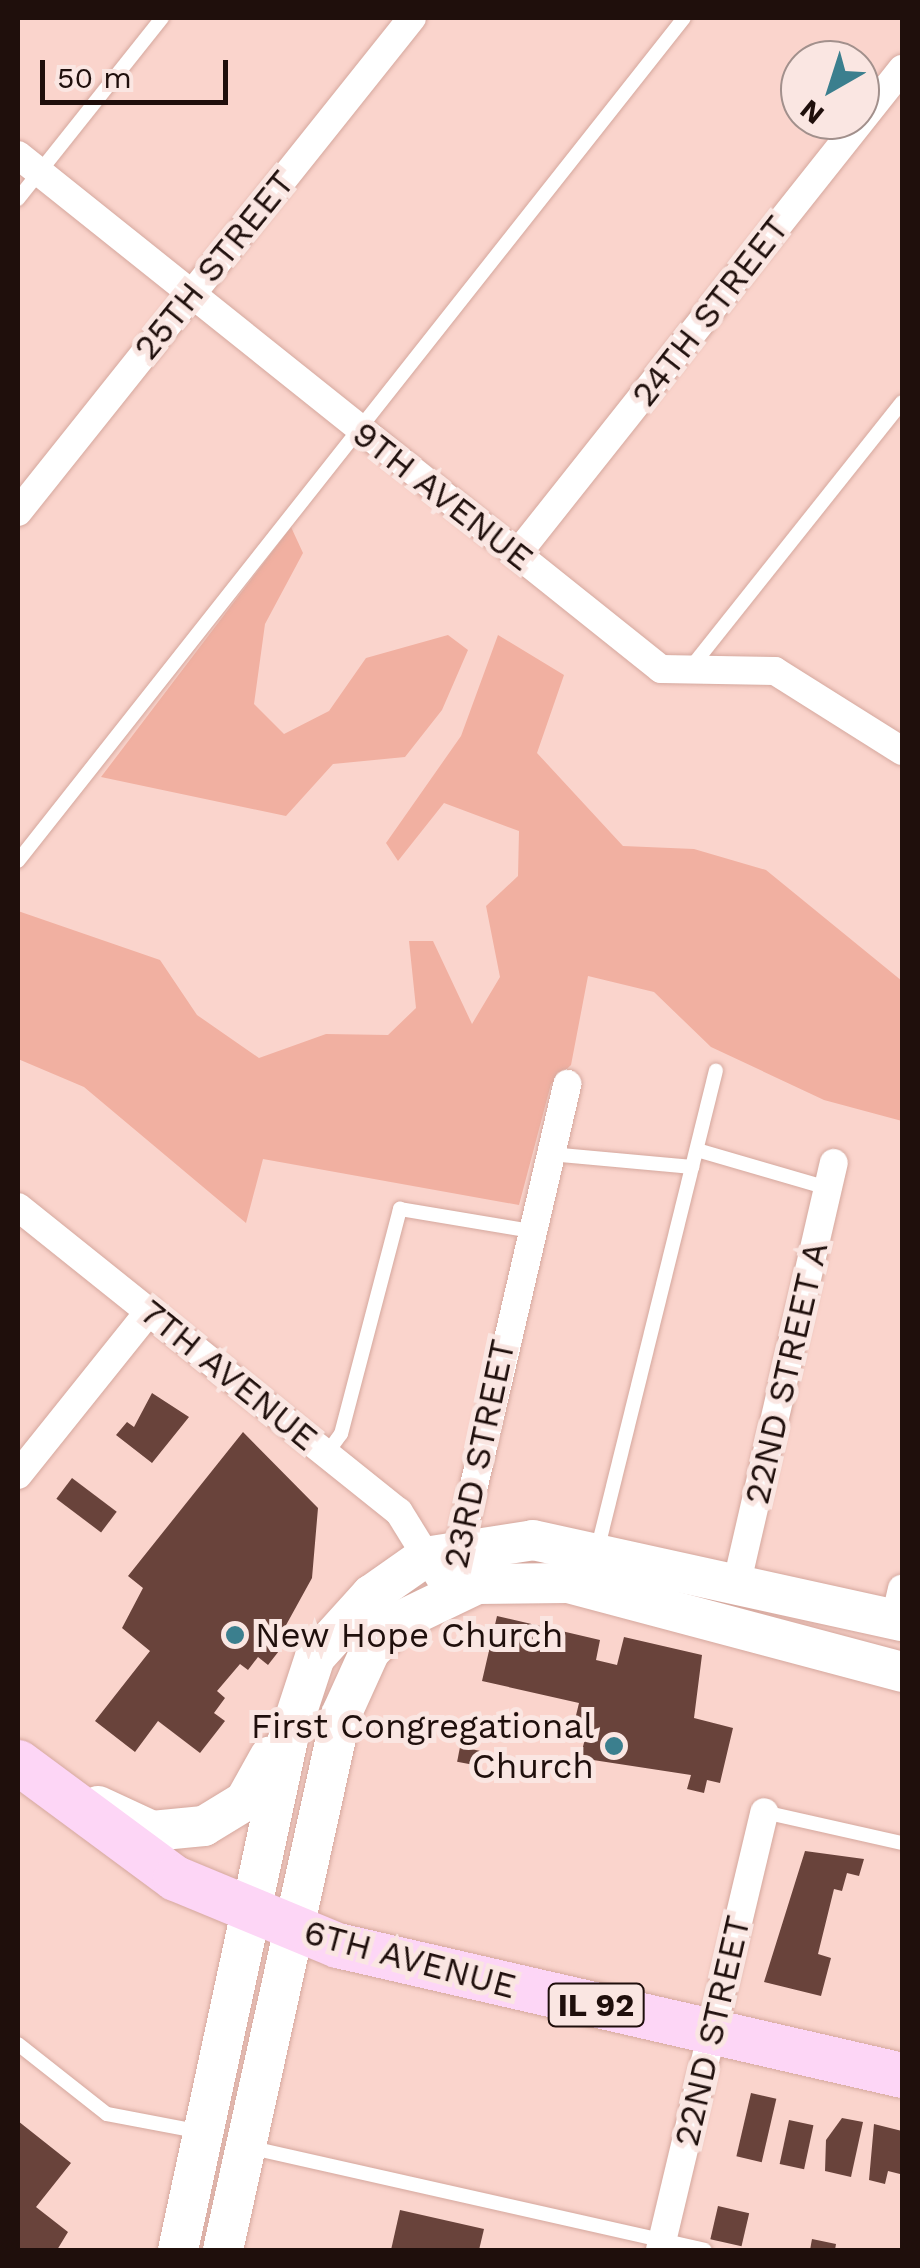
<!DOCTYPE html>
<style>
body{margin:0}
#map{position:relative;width:920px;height:2268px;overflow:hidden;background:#fad4cc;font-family:"Work Sans",sans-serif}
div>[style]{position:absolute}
.green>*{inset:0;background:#f1b0a1}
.building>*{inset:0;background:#69433b;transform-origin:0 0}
.roads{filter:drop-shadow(0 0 2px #d5a89e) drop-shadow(0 0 2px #d5a89e)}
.lane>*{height:14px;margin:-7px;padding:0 7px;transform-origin:7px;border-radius:7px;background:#fff}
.street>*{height:28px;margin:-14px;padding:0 14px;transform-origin:14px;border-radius:14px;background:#fff}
.secondary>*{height:40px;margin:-20px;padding:0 20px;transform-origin:20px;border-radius:20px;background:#fff}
.primary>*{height:45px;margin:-22.5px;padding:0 22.5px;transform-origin:22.5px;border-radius:22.5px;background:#fdd6f6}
.dots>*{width:28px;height:28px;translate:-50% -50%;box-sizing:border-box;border:5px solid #fae6e2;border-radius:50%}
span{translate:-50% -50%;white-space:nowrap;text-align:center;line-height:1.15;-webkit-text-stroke:10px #fae6e2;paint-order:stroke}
.shield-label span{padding:2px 8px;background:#fae6e2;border:2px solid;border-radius:8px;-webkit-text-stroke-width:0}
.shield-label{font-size:32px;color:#1f0f0c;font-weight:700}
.street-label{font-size:35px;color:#1f0f0c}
.poi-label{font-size:35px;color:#1f0f0c}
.left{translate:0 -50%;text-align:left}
.right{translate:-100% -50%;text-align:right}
.frame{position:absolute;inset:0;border:20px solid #1f0f0c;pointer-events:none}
.north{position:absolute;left:780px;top:40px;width:100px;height:100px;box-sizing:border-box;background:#fae6e2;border:2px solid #a2908c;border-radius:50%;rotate:219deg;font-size:28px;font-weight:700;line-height:40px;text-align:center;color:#1f0f0c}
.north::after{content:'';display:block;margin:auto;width:35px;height:45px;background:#3b7f8e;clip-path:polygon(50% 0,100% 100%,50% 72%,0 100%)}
.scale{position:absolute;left:40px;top:60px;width:188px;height:45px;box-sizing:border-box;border:5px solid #1f0f0c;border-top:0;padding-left:12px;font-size:30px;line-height:35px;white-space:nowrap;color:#1f0f0c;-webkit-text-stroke:8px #fae6e2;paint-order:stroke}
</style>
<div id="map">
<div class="green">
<div style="clip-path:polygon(291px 527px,303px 553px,265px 624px,254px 704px,284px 734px,329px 711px,366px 658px,448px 635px,468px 650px,442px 710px,405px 757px,333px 764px,286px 816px,101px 777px)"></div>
<div style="clip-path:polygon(498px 635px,564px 675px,537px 753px,623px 846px,694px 849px,766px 870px,902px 981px,902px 1121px,824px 1100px,711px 1047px,654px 992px,588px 976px,571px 1065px,551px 1084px,519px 1205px,263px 1159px,246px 1223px,84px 1087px,18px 1059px,18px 911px,160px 960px,197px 1015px,259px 1058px,326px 1034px,388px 1035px,416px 1008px,409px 941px,433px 941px,472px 1024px,500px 977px,486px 906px,518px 876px,519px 831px,444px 803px,398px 861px,386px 843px,461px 736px)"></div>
</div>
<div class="building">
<div style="clip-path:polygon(152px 1393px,189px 1417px,152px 1463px,116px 1435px,127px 1422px,134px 1427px)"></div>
<div style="clip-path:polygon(243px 1432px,318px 1508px,312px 1578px,285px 1627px,293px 1633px,268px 1665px,258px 1657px,248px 1670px,240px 1664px,217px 1691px,225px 1698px,214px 1713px,225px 1721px,200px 1753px,158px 1721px,135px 1752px,95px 1721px,150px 1651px,122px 1628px,143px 1588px,128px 1576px)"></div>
<div style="left:72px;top:1478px;width:56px;height:26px;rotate:37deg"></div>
<div style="clip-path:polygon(497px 1616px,600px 1640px,596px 1660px,617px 1665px,624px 1637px,702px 1655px,694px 1718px,733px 1728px,720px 1783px,707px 1780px,704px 1793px,687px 1789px,691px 1775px,580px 1758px,585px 1739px,571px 1736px,579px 1703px,482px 1681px)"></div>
<div style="left:460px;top:1747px;width:20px;height:15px;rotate:11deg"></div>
<div style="clip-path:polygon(805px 1851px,864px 1859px,859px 1876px,847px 1873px,842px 1891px,834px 1889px,818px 1954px,831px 1958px,821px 1996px,764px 1982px)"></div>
<div style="left:751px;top:2093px;width:26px;height:65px;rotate:13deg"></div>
<div style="clip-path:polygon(842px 2118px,863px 2122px,851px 2177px,825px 2171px,826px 2140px)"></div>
<div style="left:789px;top:2120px;width:25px;height:45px;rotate:12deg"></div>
<div style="clip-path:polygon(18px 2121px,71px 2163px,36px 2207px,68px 2232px,57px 2250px,18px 2250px)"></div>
<div style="clip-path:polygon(874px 2124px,902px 2131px,900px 2174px,888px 2171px,885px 2184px,869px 2180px)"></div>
<div style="left:718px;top:2206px;width:32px;height:34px;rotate:13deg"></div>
<div style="clip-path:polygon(400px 2210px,484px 2229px,479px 2250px,391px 2250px)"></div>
<div style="clip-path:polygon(812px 2239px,836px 2244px,835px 2250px,810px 2250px)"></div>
</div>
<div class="roads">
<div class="lane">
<div style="left:18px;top:199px;width:231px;rotate:-51.5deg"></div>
<div style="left:689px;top:670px;width:342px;rotate:-51.5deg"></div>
<div style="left:18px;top:861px;width:1074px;rotate:-51.69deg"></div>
<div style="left:697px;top:1150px;width:136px;rotate:16.2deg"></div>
<div style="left:550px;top:1154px;width:143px;rotate:5.2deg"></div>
<div style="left:327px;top:1453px;width:24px;rotate:-54deg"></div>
<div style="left:341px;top:1434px;width:233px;rotate:-75.3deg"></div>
<div style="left:400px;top:1209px;width:133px;rotate:9.5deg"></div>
<div style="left:597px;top:1551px;width:495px;rotate:-76.1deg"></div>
<div style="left:764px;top:1812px;width:141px;rotate:12.7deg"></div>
<div style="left:18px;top:2044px;width:113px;rotate:38.2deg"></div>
<div style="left:107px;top:2114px;width:97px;rotate:10.7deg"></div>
<div style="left:248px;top:2147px;width:468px;rotate:12.7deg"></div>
</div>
<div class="street">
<div style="left:18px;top:155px;width:823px;rotate:38.64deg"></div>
<div style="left:661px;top:669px;width:114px;rotate:1deg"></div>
<div style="left:775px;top:671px;width:150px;rotate:32.2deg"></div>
<div style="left:18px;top:512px;width:632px;rotate:-51.43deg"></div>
<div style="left:518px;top:553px;width:618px;rotate:-51.57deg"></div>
<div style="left:18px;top:1207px;width:488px;rotate:38.7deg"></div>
<div style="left:399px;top:1512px;width:95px;rotate:58.3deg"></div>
<div style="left:18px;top:1475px;width:211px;rotate:-51.3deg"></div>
<div style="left:455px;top:1567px;width:496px;rotate:-76.9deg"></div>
<div style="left:737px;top:1582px;width:430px;rotate:-77deg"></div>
<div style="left:895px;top:1619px;width:31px;rotate:-77deg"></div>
<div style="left:660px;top:2250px;width:450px;rotate:-76.6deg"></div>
</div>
<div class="secondary">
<div style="left:98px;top:1806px;width:60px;rotate:24.8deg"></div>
<div style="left:152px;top:1831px;width:52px;rotate:-5.5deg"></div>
<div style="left:204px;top:1826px;width:48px;rotate:-31.4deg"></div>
<div style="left:245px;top:1801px;width:51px;rotate:-60.9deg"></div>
<div style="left:178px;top:2250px;width:523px;rotate:-77.85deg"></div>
<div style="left:288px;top:1739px;width:86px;rotate:-71.8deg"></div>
<div style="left:315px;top:1657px;width:84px;rotate:-47.9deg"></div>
<div style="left:371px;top:1595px;width:66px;rotate:-35.1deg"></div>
<div style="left:425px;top:1557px;width:109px;rotate:-8.9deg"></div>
<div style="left:533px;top:1540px;width:378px;rotate:12.4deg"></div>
<div style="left:223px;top:2250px;width:548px;rotate:-77.56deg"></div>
<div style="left:341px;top:1715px;width:70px;rotate:-65.6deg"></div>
<div style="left:370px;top:1651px;width:42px;rotate:-45deg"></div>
<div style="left:400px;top:1621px;width:85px;rotate:-25.7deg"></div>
<div style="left:477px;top:1584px;width:91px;rotate:-0.6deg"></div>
<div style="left:568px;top:1583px;width:346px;rotate:14.9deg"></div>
</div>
<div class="primary">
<div style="left:18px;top:1762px;width:195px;rotate:36.5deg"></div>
<div style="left:175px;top:1878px;width:175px;rotate:22.5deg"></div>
<div style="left:337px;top:1945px;width:580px;rotate:12.96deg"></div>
</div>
</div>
<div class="dots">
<div style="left:235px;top:1635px;background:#3b7f8e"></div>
<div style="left:614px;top:1746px;background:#3b7f8e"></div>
</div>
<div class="shield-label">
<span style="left:596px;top:2005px">IL 92</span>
</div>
<div class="street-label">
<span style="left:214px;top:265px;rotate:-51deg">25TH STREET</span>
<span style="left:710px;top:311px;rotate:-52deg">24TH STREET</span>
<span style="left:443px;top:496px;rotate:38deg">9TH AVENUE</span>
<span style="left:786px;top:1373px;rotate:-77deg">22ND STREET A</span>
<span style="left:229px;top:1375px;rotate:39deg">7TH AVENUE</span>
<span style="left:479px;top:1454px;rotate:-78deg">23RD STREET</span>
<span style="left:410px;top:1959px;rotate:15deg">6TH AVENUE</span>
<span style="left:712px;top:2031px;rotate:-77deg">22ND STREET</span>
</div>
<div class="poi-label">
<span class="left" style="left:255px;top:1635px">New Hope Church</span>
<span class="right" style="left:594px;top:1746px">First Congregational<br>Church</span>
</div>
<div class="frame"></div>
<div class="north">N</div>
<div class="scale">50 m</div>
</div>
